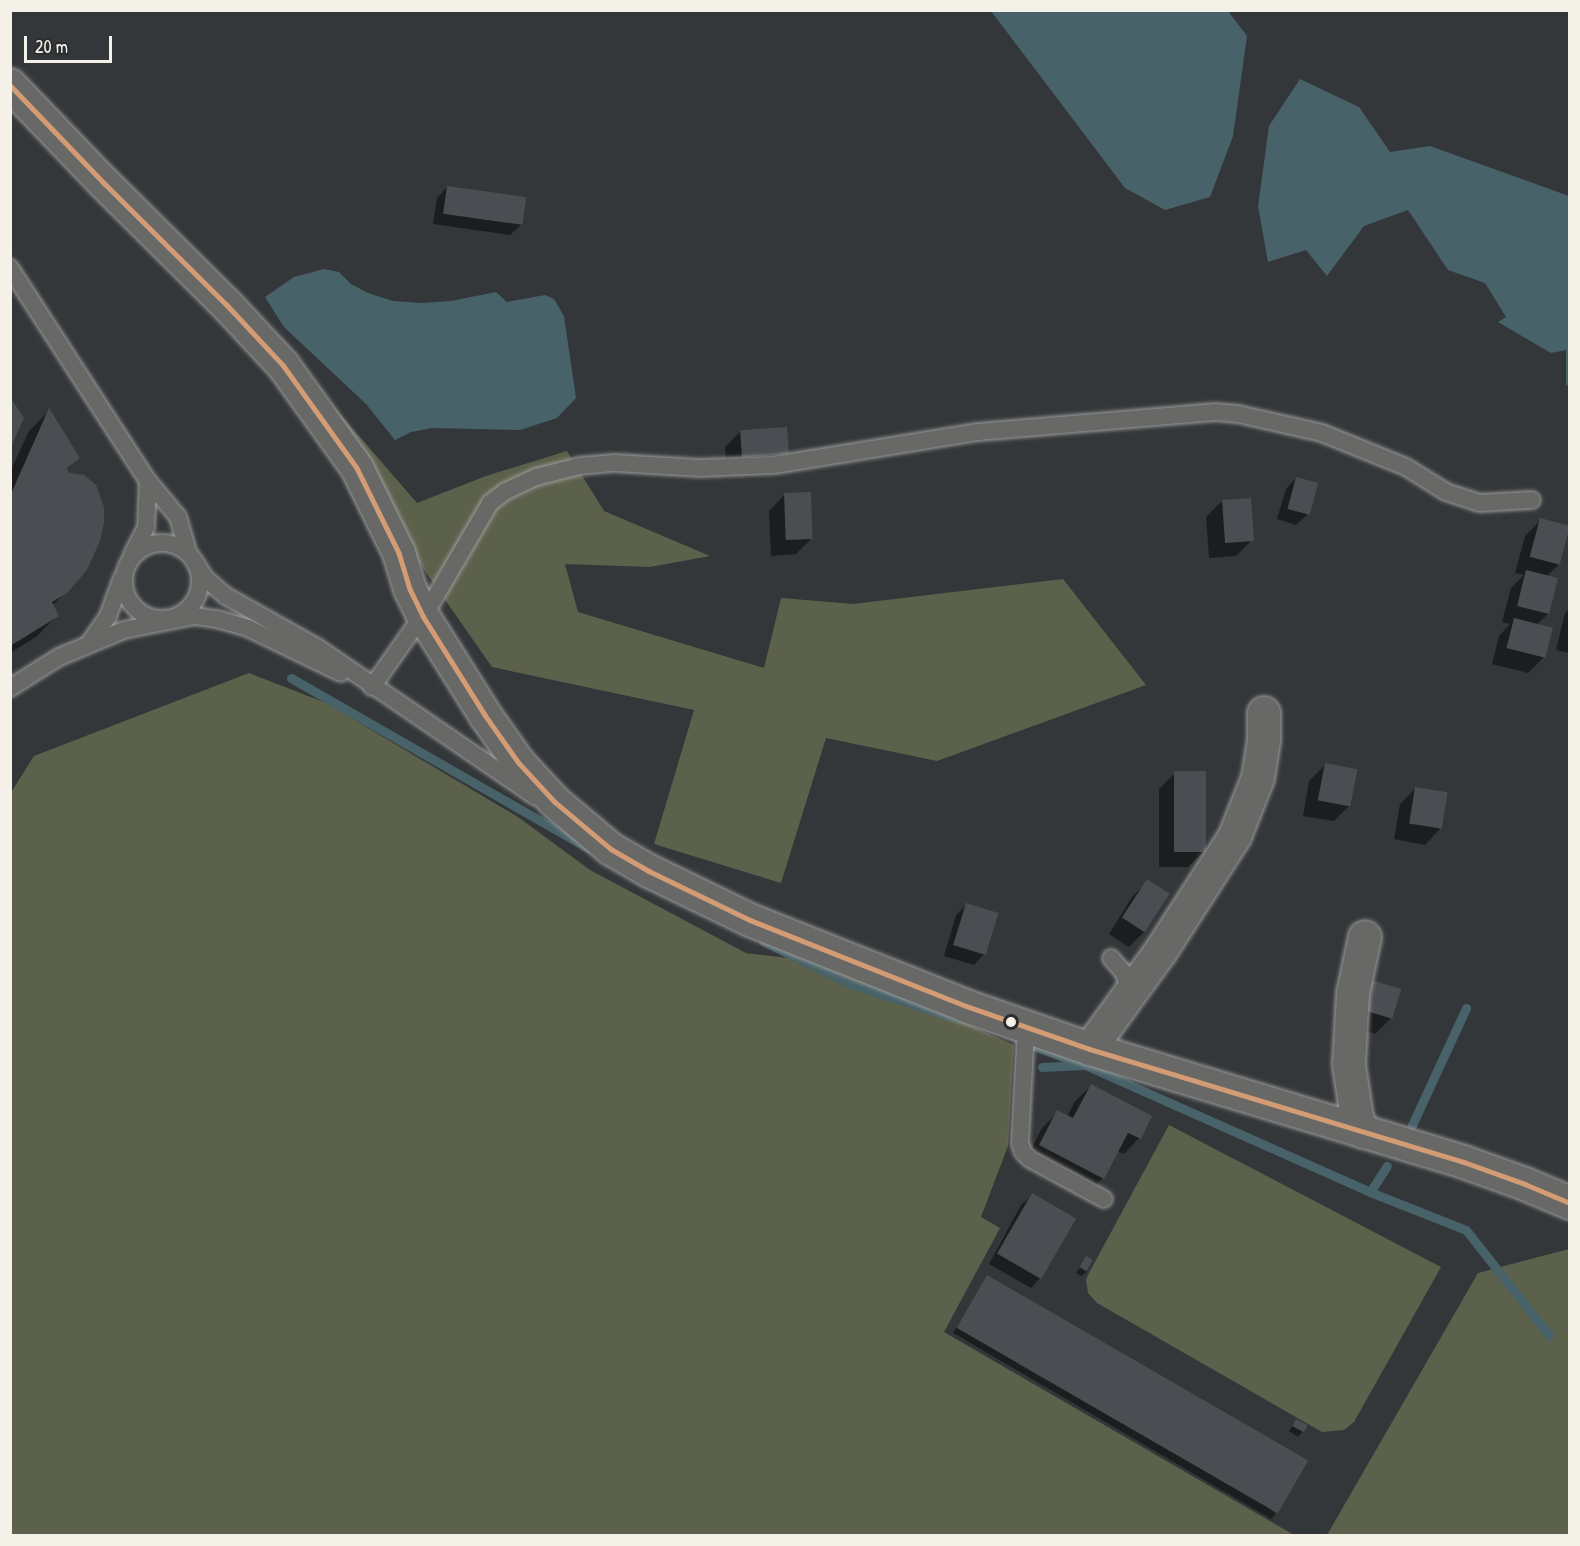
<!DOCTYPE html>
<style>
body{margin:0}
#map{position:relative;width:1580px;height:1546px;overflow:hidden;background:#343739;font-family:"Patrick Hand",sans-serif}
div>[style]{position:absolute}
.green>*{inset:0;background:#5c614b}
.water>*{inset:0;background:#486269}
.shadow>*{inset:0;background:#0007}
.stream>*{height:9px;margin:-4.5px;padding:0 4.5px;transform-origin:4.5px;border-radius:4.5px;background:#486269}
.building>*{inset:0;background:#4a4e52;transform-origin:0 0}
.roads{filter:drop-shadow(0 0 2px #9b9c9b) drop-shadow(0 0 2px #9b9c9b)}
.lane>*{height:16px;margin:-8px;padding:0 8px;transform-origin:8px;border-radius:8px;background:#686866}
.lane>.ring{margin:-8px;padding:0;box-sizing:content-box;background:none;border:16px solid #686866;border-radius:50%}
.street>*{height:32px;margin:-16px;padding:0 16px;transform-origin:16px;border-radius:16px;background:#686866}
.bus-1>*{height:4.5px;margin:-2.25px;padding:0 2.25px;transform-origin:2.25px;border-radius:2.25px;background:#d39c74}
.dots>*{width:16px;height:16px;translate:-50% -50%;box-sizing:border-box;border:3px solid #2a2d2e;border-radius:50%}
span{translate:-50% -50%;white-space:nowrap;text-align:center;line-height:1.15;-webkit-text-stroke:4.5px #2a2d2e;paint-order:stroke}
.frame{position:absolute;inset:0;border:12px solid #f4f1e8;pointer-events:none}
.scale{position:absolute;left:24px;top:36px;width:88px;height:27px;box-sizing:border-box;border:3px solid #f4f1e8;border-top:0;padding-left:8px;font-size:18px;line-height:21px;white-space:nowrap;color:#f4f1e8;-webkit-text-stroke:4px #2a2d2e;paint-order:stroke}
</style>
<div id="map">
<div class="green">
<div style="clip-path:polygon(333px 406px,417px 503px,486px 476px,567px 451px,604px 511px,710px 556px,650px 567px,565px 564px,578px 612px,764px 668px,781px 598px,853px 604px,1063px 579px,1146px 685px,937px 761px,826px 738px,781px 883px,654px 844px,694px 710px,492px 667px,406px 544px)"></div>
<div style="clip-path:polygon(249px 673px,326px 703px,518px 817px,590px 870px,746px 953px,830px 963px,1014px 1045px,1008px 1146px,981px 1217px,1000px 1228px,944px 1332px,1294px 1535px,11px 1535px,10px 794px,34px 756px)"></div>
<div style="clip-path:polygon(1169px 1125px,1441px 1267px,1354px 1422px,1344px 1430px,1322px 1432px,1097px 1303px,1088px 1293px,1086px 1280px,1089px 1273px)"></div>
<div style="clip-path:polygon(1569px 1249px,1569px 1535px,1327px 1535px,1478px 1273px)"></div>
</div>
<div class="water">
<div style="clip-path:polygon(991px 11px,1228px 11px,1247px 36px,1233px 136px,1210px 197px,1165px 210px,1125px 188px)"></div>
<div style="clip-path:polygon(1300px 79px,1359px 107px,1390px 152px,1430px 146px,1569px 196px,1569px 386px,1566px 385px,1566px 350px,1551px 353px,1498px 322px,1506px 317px,1485px 283px,1448px 270px,1408px 210px,1364px 226px,1327px 276px,1306px 250px,1268px 262px,1258px 206px,1269px 126px)"></div>
<div style="clip-path:polygon(324px 269px,339px 272px,351px 284px,368px 293px,393px 301px,422px 303px,451px 301px,496px 292px,507px 302px,545px 295px,554px 299px,564px 316px,576px 398px,557px 418px,520px 430px,432px 428px,411px 432px,395px 440px,366px 404px,284px 327px,265px 297px,294px 277px)"></div>
</div>
<div class="shadow">
<div style="clip-path:polygon(447px 187px,521px 225px,510px 235px,433px 224px,437px 198px)"></div>
<div style="clip-path:polygon(49px 411px,78px 457px,66px 470px,78px 579px,52px 606px,57px 616px,36px 637px,10px 653px,10px 472px,29px 431px)"></div>
<div style="clip-path:polygon(741px 431px,787px 453px,771px 469px,727px 472px,725px 447px)"></div>
<div style="clip-path:polygon(1296px 478px,1307px 515px,1296px 525px,1277px 519px,1286px 489px)"></div>
<div style="clip-path:polygon(784px 495px,812px 538px,796px 554px,771px 556px,769px 511px)"></div>
<div style="clip-path:polygon(1222px 501px,1252px 540px,1236px 556px,1209px 558px,1206px 517px)"></div>
<div style="clip-path:polygon(1541px 520px,1559px 564px,1546px 577px,1548px 614px,1536px 625px,1544px 657px,1528px 673px,1492px 664px,1499px 636px,1510px 624px,1502px 622px,1511px 588px,1524px 575px,1515px 573px,1525px 536px)"></div>
<div style="clip-path:polygon(1570px 609px,1570px 653px,1556px 650px,1565px 613px)"></div>
<div style="clip-path:polygon(1325px 765px,1350px 805px,1334px 821px,1303px 816px,1309px 781px)"></div>
<div style="clip-path:polygon(1175px 773px,1204px 851px,1188px 867px,1159px 867px,1159px 789px)"></div>
<div style="clip-path:polygon(1416px 788px,1440px 829px,1425px 845px,1394px 839px,1400px 804px)"></div>
<div style="clip-path:polygon(1148px 881px,1145px 931px,1129px 947px,1109px 934px,1132px 897px)"></div>
<div style="clip-path:polygon(966px 905px,984px 954px,974px 965px,944px 956px,956px 915px)"></div>
<div style="clip-path:polygon(1365px 980px,1391px 1018px,1375px 1034px,1341px 1024px)"></div>
<div style="clip-path:polygon(1091px 1086px,1139px 1138px,1124px 1154px,1117px 1151px,1103px 1178px,1087px 1194px,1025px 1161px,1042px 1128px,1058px 1112px,1067px 1117px,1075px 1101px)"></div>
<div style="clip-path:polygon(1032px 1195px,1041px 1277px,1031px 1288px,989px 1264px,1021px 1205px)"></div>
<div style="clip-path:polygon(1086px 1258px,1087px 1271px,1082px 1276px,1076px 1273px)"></div>
<div style="clip-path:polygon(987px 1277px,1276px 1514px,1271px 1519px,953px 1333px)"></div>
<div style="clip-path:polygon(1296px 1421px,1302px 1432px,1298px 1437px,1289px 1431px)"></div>
</div>
<div class="stream">
<div style="left:291px;top:678px;width:344px;rotate:29.8deg"></div>
<div style="left:763px;top:941px;width:97px;rotate:26.3deg"></div>
<div style="left:850px;top:984px;width:111px;rotate:17.8deg"></div>
<div style="left:1031px;top:1045px;width:58px;rotate:20.3deg"></div>
<div style="left:1042px;top:1067px;width:43px;rotate:-2.7deg"></div>
<div style="left:1085px;top:1065px;width:312px;rotate:24deg"></div>
<div style="left:1370px;top:1192px;width:103px;rotate:21.6deg"></div>
<div style="left:1466px;top:1230px;width:134px;rotate:51.7deg"></div>
<div style="left:1412px;top:1125px;width:129px;rotate:-65.2deg"></div>
<div style="left:1370px;top:1192px;width:31px;rotate:-57deg"></div>
</div>
<div class="building">
<div style="left:447px;top:186px;width:80px;height:28px;rotate:8deg"></div>
<div style="clip-path:polygon(10px 397px,24px 418px,10px 449px)"></div>
<div style="clip-path:polygon(49px 408px,80px 458px,67px 468px,69px 473px,84px 475px,96px 485px,104px 507px,104px 523px,100px 541px,87px 570px,67px 593px,52px 602px,59px 616px,10px 646px,10px 496px)"></div>
<div style="left:787px;top:427px;width:27px;height:47px;rotate:86deg"></div>
<div style="left:1296px;top:477px;width:23px;height:33px;rotate:15deg"></div>
<div style="left:811px;top:492px;width:47px;height:27px;rotate:88deg"></div>
<div style="left:1251px;top:498px;width:43px;height:29px;rotate:86deg"></div>
<div style="left:1540px;top:518px;width:31px;height:40px;rotate:15deg"></div>
<div style="left:1526px;top:570px;width:33px;height:37px;rotate:14deg"></div>
<div style="left:1514px;top:618px;width:40px;height:31px;rotate:14deg"></div>
<div style="left:1325px;top:763px;width:33px;height:38px;rotate:11deg"></div>
<div style="left:1174px;top:771px;width:32px;height:81px"></div>
<div style="left:1415px;top:787px;width:33px;height:37px;rotate:9deg"></div>
<div style="left:1147px;top:879px;width:27px;height:46px;rotate:33deg"></div>
<div style="left:966px;top:903px;width:34px;height:44px;rotate:17deg"></div>
<div style="left:1365px;top:978px;width:38px;height:31px;rotate:17deg"></div>
<div style="clip-path:polygon(1091px 1084px,1152px 1116px,1141px 1139px,1128px 1133px,1104px 1179px,1039px 1145px,1057px 1110px,1073px 1118px)"></div>
<div style="left:1032px;top:1193px;width:51px;height:70px;rotate:30deg"></div>
<div style="left:1086px;top:1256px;width:8px;height:13px;rotate:30deg"></div>
<div style="left:987px;top:1275px;width:371px;height:61px;rotate:30deg"></div>
<div style="left:1296px;top:1419px;width:13px;height:8px;rotate:27deg"></div>
</div>
<div class="roads">
<div class="lane">
<div style="left:10px;top:268px;width:254px;rotate:57.1deg"></div>
<div style="left:148px;top:481px;width:47px;rotate:50.2deg"></div>
<div style="left:178px;top:517px;width:37px;rotate:74deg"></div>
<div class="ring" style="left:124px;top:543px;width:60px;height:60px"></div>
<div style="left:132px;top:555px;width:31px;rotate:-63deg"></div>
<div style="left:146px;top:527px;width:46px;rotate:-87.5deg"></div>
<div style="left:195px;top:562px;width:19px;rotate:58deg"></div>
<div style="left:205px;top:578px;width:28px;rotate:41deg"></div>
<div style="left:226px;top:596px;width:104px;rotate:29.3deg"></div>
<div style="left:317px;top:647px;width:265px;rotate:34.4deg"></div>
<div style="left:90px;top:642px;width:32px;rotate:-55deg"></div>
<div style="left:108px;top:616px;width:40px;rotate:-69.8deg"></div>
<div style="left:372px;top:687px;width:108px;rotate:-54.8deg"></div>
<div style="left:434px;top:599px;width:111px;rotate:-59.7deg"></div>
<div style="left:490px;top:503px;width:20px;rotate:-37deg"></div>
<div style="left:506px;top:491px;width:33px;rotate:-25deg"></div>
<div style="left:536px;top:477px;width:44px;rotate:-14.3deg"></div>
<div style="left:579px;top:466px;width:36px;rotate:-5deg"></div>
<div style="left:615px;top:463px;width:86px;rotate:3.3deg"></div>
<div style="left:701px;top:468px;width:73px;rotate:-2.4deg"></div>
<div style="left:774px;top:465px;width:207px;rotate:-9.2deg"></div>
<div style="left:978px;top:432px;width:238px;rotate:-4.8deg"></div>
<div style="left:1215px;top:412px;width:23px;rotate:5deg"></div>
<div style="left:1238px;top:414px;width:86px;rotate:12.7deg"></div>
<div style="left:1322px;top:433px;width:91px;rotate:22deg"></div>
<div style="left:1406px;top:467px;width:47px;rotate:32deg"></div>
<div style="left:1446px;top:492px;width:35px;rotate:18deg"></div>
<div style="left:1479px;top:503px;width:53px;rotate:-3.2deg"></div>
<div style="left:10px;top:688px;width:58px;rotate:-32.3deg"></div>
<div style="left:59px;top:657px;width:70px;rotate:-22.6deg"></div>
<div style="left:124px;top:630px;width:72px;rotate:-11.2deg"></div>
<div style="left:195px;top:616px;width:22px;rotate:8deg"></div>
<div style="left:217px;top:619px;width:32px;rotate:16deg"></div>
<div style="left:248px;top:628px;width:103px;rotate:25.8deg"></div>
<div style="left:1111px;top:958px;width:20px;rotate:49deg"></div>
<div style="left:1124px;top:973px;width:22px;rotate:74deg"></div>
<div style="left:1026px;top:1028px;width:115px;rotate:93deg"></div>
<div style="left:1020px;top:1143px;width:9px;rotate:72deg"></div>
<div style="left:1023px;top:1152px;width:10px;rotate:45deg"></div>
<div style="left:1030px;top:1159px;width:84px;rotate:28.4deg"></div>
</div>
<div class="street">
<div style="left:10px;top:85px;width:136px;rotate:46.2deg"></div>
<div style="left:104px;top:183px;width:173px;rotate:44.8deg"></div>
<div style="left:227px;top:305px;width:82px;rotate:47deg"></div>
<div style="left:283px;top:365px;width:127px;rotate:54.3deg"></div>
<div style="left:357px;top:468px;width:95px;rotate:63.7deg"></div>
<div style="left:399px;top:553px;width:38px;rotate:73deg"></div>
<div style="left:410px;top:589px;width:30px;rotate:64deg"></div>
<div style="left:423px;top:616px;width:117px;rotate:57.9deg"></div>
<div style="left:485px;top:715px;width:59px;rotate:54.7deg"></div>
<div style="left:519px;top:763px;width:53px;rotate:47.3deg"></div>
<div style="left:555px;top:802px;width:73px;rotate:40deg"></div>
<div style="left:611px;top:849px;width:44px;rotate:30.1deg"></div>
<div style="left:649px;top:871px;width:112px;rotate:25.9deg"></div>
<div style="left:750px;top:920px;width:232px;rotate:21.7deg"></div>
<div style="left:966px;top:1006px;width:131px;rotate:19.1deg"></div>
<div style="left:1090px;top:1049px;width:391px;rotate:16.8deg"></div>
<div style="left:1464px;top:1162px;width:65px;rotate:19.8deg"></div>
<div style="left:1525px;top:1184px;width:49px;rotate:22.9deg"></div>
<div style="left:1090px;top:1049px;width:121px;rotate:-54.1deg"></div>
<div style="left:1161px;top:951px;width:137px;rotate:-57.2deg"></div>
<div style="left:1235px;top:836px;width:62px;rotate:-68.4deg"></div>
<div style="left:1258px;top:778px;width:38px;rotate:-81deg"></div>
<div style="left:1264px;top:740px;width:27px;rotate:-90deg"></div>
<div style="left:1363px;top:1132px;width:15px;rotate:-113deg"></div>
<div style="left:1357px;top:1118px;width:54px;rotate:-98.6deg"></div>
<div style="left:1349px;top:1065px;width:71px;rotate:-86.8deg"></div>
<div style="left:1353px;top:994px;width:58px;rotate:-78.1deg"></div>
</div>
</div>
<div class="bus-1">
<div style="left:10px;top:85px;width:136px;rotate:46.2deg"></div>
<div style="left:104px;top:183px;width:173px;rotate:44.8deg"></div>
<div style="left:227px;top:305px;width:82px;rotate:47deg"></div>
<div style="left:283px;top:365px;width:127px;rotate:54.3deg"></div>
<div style="left:357px;top:468px;width:95px;rotate:63.7deg"></div>
<div style="left:399px;top:553px;width:38px;rotate:73deg"></div>
<div style="left:410px;top:589px;width:30px;rotate:64deg"></div>
<div style="left:423px;top:616px;width:117px;rotate:57.9deg"></div>
<div style="left:485px;top:715px;width:59px;rotate:54.7deg"></div>
<div style="left:519px;top:763px;width:53px;rotate:47.3deg"></div>
<div style="left:555px;top:802px;width:73px;rotate:40deg"></div>
<div style="left:611px;top:849px;width:44px;rotate:30.1deg"></div>
<div style="left:649px;top:871px;width:112px;rotate:25.9deg"></div>
<div style="left:750px;top:920px;width:232px;rotate:21.7deg"></div>
<div style="left:966px;top:1006px;width:131px;rotate:19.1deg"></div>
<div style="left:1090px;top:1049px;width:391px;rotate:16.8deg"></div>
<div style="left:1464px;top:1162px;width:65px;rotate:19.8deg"></div>
<div style="left:1525px;top:1184px;width:49px;rotate:22.9deg"></div>
</div>
<div class="dots">
<div style="left:1011px;top:1022px;background:#f4f1e8"></div>
</div>
<div class="frame"></div>
<div class="scale">20 m</div>
</div>
